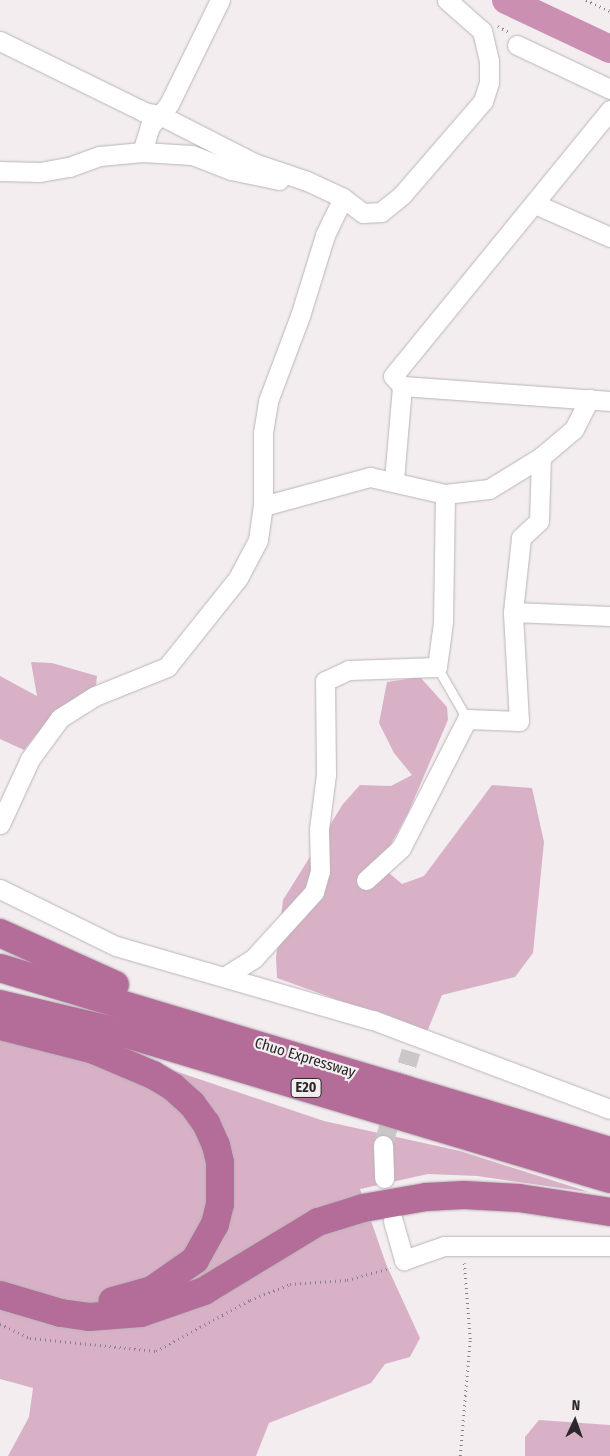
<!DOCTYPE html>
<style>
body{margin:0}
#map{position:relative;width:610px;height:1456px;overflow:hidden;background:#f3edf0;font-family:"Fira Sans Condensed",sans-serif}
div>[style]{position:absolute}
.green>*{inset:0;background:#d8b1c7}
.river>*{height:28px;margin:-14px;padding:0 14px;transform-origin:14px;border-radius:14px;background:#cb8fb2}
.minor-tunnel>*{height:19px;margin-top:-9.5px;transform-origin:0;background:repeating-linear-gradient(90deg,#cbc6c8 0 19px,transparent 0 28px)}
.path>*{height:2.5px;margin-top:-1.25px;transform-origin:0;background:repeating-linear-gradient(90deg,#878385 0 1px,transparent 0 5px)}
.roads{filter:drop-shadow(0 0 1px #bab4b8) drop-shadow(0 0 1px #bab4b8)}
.service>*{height:9px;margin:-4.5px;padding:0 4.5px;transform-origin:4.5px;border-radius:4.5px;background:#fff}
.minor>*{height:19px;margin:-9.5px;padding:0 9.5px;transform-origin:9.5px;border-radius:9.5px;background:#fff}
.motorway>*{height:28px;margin:-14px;padding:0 14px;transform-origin:14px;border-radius:14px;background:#b46d98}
span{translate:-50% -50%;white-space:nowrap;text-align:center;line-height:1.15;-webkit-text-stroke:4.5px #f3edf0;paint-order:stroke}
.shield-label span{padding:1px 4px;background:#f3edf0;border:1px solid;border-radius:4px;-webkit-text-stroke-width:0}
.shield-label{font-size:14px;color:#2a2829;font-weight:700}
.street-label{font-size:15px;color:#2a2829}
.north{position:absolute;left:550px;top:1396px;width:50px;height:50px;-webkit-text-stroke:4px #f3edf0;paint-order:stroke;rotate:3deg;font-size:14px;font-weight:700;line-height:20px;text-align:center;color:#2a2829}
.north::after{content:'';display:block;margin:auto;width:18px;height:22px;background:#2a2829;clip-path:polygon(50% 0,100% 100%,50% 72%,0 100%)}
</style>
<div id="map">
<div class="green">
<div style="clip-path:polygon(31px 662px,52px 663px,97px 676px,96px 685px,52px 715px,24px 750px,0 739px,0 676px,37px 696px)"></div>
<div style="clip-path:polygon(420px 677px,447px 707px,448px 720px,408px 813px,390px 846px,388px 872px,402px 884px,424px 876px,492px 785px,532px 788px,544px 842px,533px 953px,515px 977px,442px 995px,427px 1032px,277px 978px,276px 958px,283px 900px,343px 804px,360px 785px,391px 786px,412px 775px,394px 753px,379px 723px,387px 682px)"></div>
<div style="clip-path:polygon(0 1035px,157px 1065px,324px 1121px,460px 1151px,589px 1192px,477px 1176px,428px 1174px,360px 1189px,386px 1264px,420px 1338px,410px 1357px,385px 1364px,371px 1383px,269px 1423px,256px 1456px,8px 1456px,29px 1417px,33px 1388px,0 1379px)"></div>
<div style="clip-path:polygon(539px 1420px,610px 1425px,610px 1456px,525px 1456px,525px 1437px)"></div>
</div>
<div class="river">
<div style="left:506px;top:0;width:115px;rotate:25.2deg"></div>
</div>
<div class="minor-tunnel">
<div style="left:383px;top:1145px;width:98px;rotate:-73.4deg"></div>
</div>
<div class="path">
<div style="left:586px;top:0;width:26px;rotate:25deg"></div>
<div style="left:498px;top:26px;width:13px;rotate:29deg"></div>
<div style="left:0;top:1324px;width:33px;rotate:25deg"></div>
<div style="left:30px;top:1338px;width:127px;rotate:5.9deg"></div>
<div style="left:156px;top:1351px;width:107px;rotate:-28.5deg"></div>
<div style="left:250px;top:1300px;width:43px;rotate:-21.8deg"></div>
<div style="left:290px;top:1284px;width:57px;rotate:-4deg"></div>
<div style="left:347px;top:1280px;width:45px;rotate:-15.6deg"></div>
<div style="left:460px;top:1456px;width:117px;rotate:-85.1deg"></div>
<div style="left:470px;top:1339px;width:76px;rotate:-94.5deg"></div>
</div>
<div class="roads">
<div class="service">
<div style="left:437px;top:667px;width:60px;rotate:60deg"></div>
</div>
<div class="minor">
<div style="left:0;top:41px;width:161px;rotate:26.2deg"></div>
<div style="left:144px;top:112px;width:16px;rotate:11deg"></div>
<div style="left:160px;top:115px;width:14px;rotate:-51deg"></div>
<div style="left:169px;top:104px;width:116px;rotate:-63.9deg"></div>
<div style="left:517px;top:45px;width:103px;rotate:25.3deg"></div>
<div style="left:610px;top:110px;width:343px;rotate:129.2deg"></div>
<div style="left:393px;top:376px;width:13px;rotate:48deg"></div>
<div style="left:402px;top:386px;width:209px;rotate:4.1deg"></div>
<div style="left:142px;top:152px;width:50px;rotate:3.4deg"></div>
<div style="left:192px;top:155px;width:42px;rotate:21deg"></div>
<div style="left:231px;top:170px;width:49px;rotate:11.8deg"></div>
<div style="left:0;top:171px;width:40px;rotate:1.4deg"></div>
<div style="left:40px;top:172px;width:29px;rotate:-10deg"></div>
<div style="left:69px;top:167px;width:33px;rotate:-20deg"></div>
<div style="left:100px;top:156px;width:42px;rotate:-5.4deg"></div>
<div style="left:142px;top:152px;width:27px;rotate:-73deg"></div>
<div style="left:150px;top:126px;width:15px;rotate:-48deg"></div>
<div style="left:160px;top:115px;width:106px;rotate:27.1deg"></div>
<div style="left:254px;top:163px;width:56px;rotate:18.8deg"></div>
<div style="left:307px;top:181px;width:40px;rotate:25deg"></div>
<div style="left:343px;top:198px;width:25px;rotate:37deg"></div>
<div style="left:363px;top:213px;width:18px;rotate:-3deg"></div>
<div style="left:381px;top:212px;width:27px;rotate:-39deg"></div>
<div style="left:402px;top:195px;width:124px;rotate:-49.2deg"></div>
<div style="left:483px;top:101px;width:19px;rotate:-72deg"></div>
<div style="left:489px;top:83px;width:22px;rotate:-90deg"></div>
<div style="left:489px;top:61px;width:31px;rotate:-103deg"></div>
<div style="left:482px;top:31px;width:47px;rotate:-138.5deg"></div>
<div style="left:535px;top:204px;width:82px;rotate:23.7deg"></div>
<div style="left:541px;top:457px;width:64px;rotate:91.8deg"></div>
<div style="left:539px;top:521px;width:25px;rotate:137deg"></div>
<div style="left:521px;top:538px;width:74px;rotate:96.2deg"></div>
<div style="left:513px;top:612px;width:97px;rotate:2.4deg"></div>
<div style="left:394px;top:480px;width:94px;rotate:-85.1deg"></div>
<div style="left:263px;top:506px;width:111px;rotate:-15.2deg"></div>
<div style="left:370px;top:477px;width:77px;rotate:12.8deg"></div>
<div style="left:445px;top:494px;width:44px;rotate:-6.5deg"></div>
<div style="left:489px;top:489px;width:61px;rotate:-31.6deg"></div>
<div style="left:541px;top:457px;width:43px;rotate:-40.3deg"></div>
<div style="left:574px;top:429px;width:34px;rotate:-63deg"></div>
<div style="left:0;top:824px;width:72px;rotate:-65.2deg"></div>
<div style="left:30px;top:759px;width:51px;rotate:-53.8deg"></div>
<div style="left:60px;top:718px;width:41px;rotate:-32.2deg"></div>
<div style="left:95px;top:696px;width:78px;rotate:-21.9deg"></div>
<div style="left:167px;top:667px;width:114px;rotate:-51.4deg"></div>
<div style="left:238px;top:578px;width:43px;rotate:-62.2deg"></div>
<div style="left:258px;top:540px;width:34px;rotate:-82deg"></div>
<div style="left:263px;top:506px;width:73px;rotate:-90deg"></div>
<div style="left:263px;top:433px;width:32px;rotate:-81deg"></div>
<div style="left:268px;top:401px;width:91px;rotate:-69.4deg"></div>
<div style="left:300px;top:316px;width:85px;rotate:-72.8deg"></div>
<div style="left:325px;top:235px;width:41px;rotate:-64.1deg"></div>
<div style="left:366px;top:880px;width:47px;rotate:-42.4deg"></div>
<div style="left:401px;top:848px;width:145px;rotate:-62.9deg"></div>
<div style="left:467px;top:719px;width:52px;rotate:2.2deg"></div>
<div style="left:519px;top:721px;width:109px;rotate:-93.2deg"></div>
<div style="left:0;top:889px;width:129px;rotate:26.2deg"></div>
<div style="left:116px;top:946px;width:267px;rotate:16.1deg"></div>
<div style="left:373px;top:1020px;width:253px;rotate:20.6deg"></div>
<div style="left:224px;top:977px;width:36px;rotate:-32deg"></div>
<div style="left:254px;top:958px;width:89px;rotate:-47.7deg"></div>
<div style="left:314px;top:892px;width:22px;rotate:-74deg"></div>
<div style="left:320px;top:871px;width:42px;rotate:-91.4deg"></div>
<div style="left:319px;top:829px;width:55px;rotate:-82.7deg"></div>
<div style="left:326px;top:774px;width:93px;rotate:-90.6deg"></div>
<div style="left:325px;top:681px;width:26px;rotate:-25deg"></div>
<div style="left:349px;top:670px;width:88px;rotate:-2deg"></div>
<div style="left:437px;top:667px;width:45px;rotate:-82.4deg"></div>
<div style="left:443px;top:622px;width:128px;rotate:-89.1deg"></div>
<div style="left:383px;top:1145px;width:33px;rotate:88deg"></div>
<div style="left:393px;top:1221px;width:41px;rotate:74.2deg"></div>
<div style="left:404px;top:1260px;width:42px;rotate:-19.3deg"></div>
<div style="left:444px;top:1246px;width:166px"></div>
</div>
<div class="motorway">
<div style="left:0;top:933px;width:126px;rotate:24.3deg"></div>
<div style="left:0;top:968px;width:637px;rotate:16.7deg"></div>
<div style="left:0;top:1004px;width:130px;rotate:13.3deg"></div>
<div style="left:127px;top:1034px;width:504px;rotate:16.71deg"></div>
<div style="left:0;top:1026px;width:97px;rotate:14.3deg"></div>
<div style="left:94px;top:1050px;width:64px;rotate:23deg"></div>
<div style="left:153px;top:1075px;width:23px;rotate:31deg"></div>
<div style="left:173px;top:1087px;width:25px;rotate:42deg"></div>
<div style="left:192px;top:1104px;width:24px;rotate:54deg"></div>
<div style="left:206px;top:1123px;width:24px;rotate:66deg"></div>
<div style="left:216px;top:1145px;width:18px;rotate:77deg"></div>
<div style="left:220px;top:1163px;width:41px;rotate:90deg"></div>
<div style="left:220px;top:1204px;width:21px;rotate:104deg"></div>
<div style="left:215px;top:1224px;width:41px;rotate:119.1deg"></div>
<div style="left:195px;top:1260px;width:52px;rotate:145.1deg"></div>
<div style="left:152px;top:1290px;width:41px;rotate:164.6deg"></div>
<div style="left:0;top:1295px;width:64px;rotate:16.4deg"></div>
<div style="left:61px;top:1313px;width:28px;rotate:8deg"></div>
<div style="left:89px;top:1317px;width:52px;rotate:-4.4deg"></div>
<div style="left:141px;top:1313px;width:67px;rotate:-19.2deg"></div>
<div style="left:204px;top:1291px;width:133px;rotate:-31.2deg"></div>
<div style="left:318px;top:1222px;width:47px;rotate:-17.3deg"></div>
<div style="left:363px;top:1208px;width:64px;rotate:-9.9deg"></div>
<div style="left:426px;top:1197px;width:38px;rotate:-3deg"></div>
<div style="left:464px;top:1195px;width:55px;rotate:3.1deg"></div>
<div style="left:519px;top:1198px;width:92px;rotate:8.7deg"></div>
</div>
</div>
<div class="shield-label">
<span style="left:306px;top:1088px">E20</span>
</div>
<div class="street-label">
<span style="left:305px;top:1058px;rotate:17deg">Chuo Expressway</span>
</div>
<div class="north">N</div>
</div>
